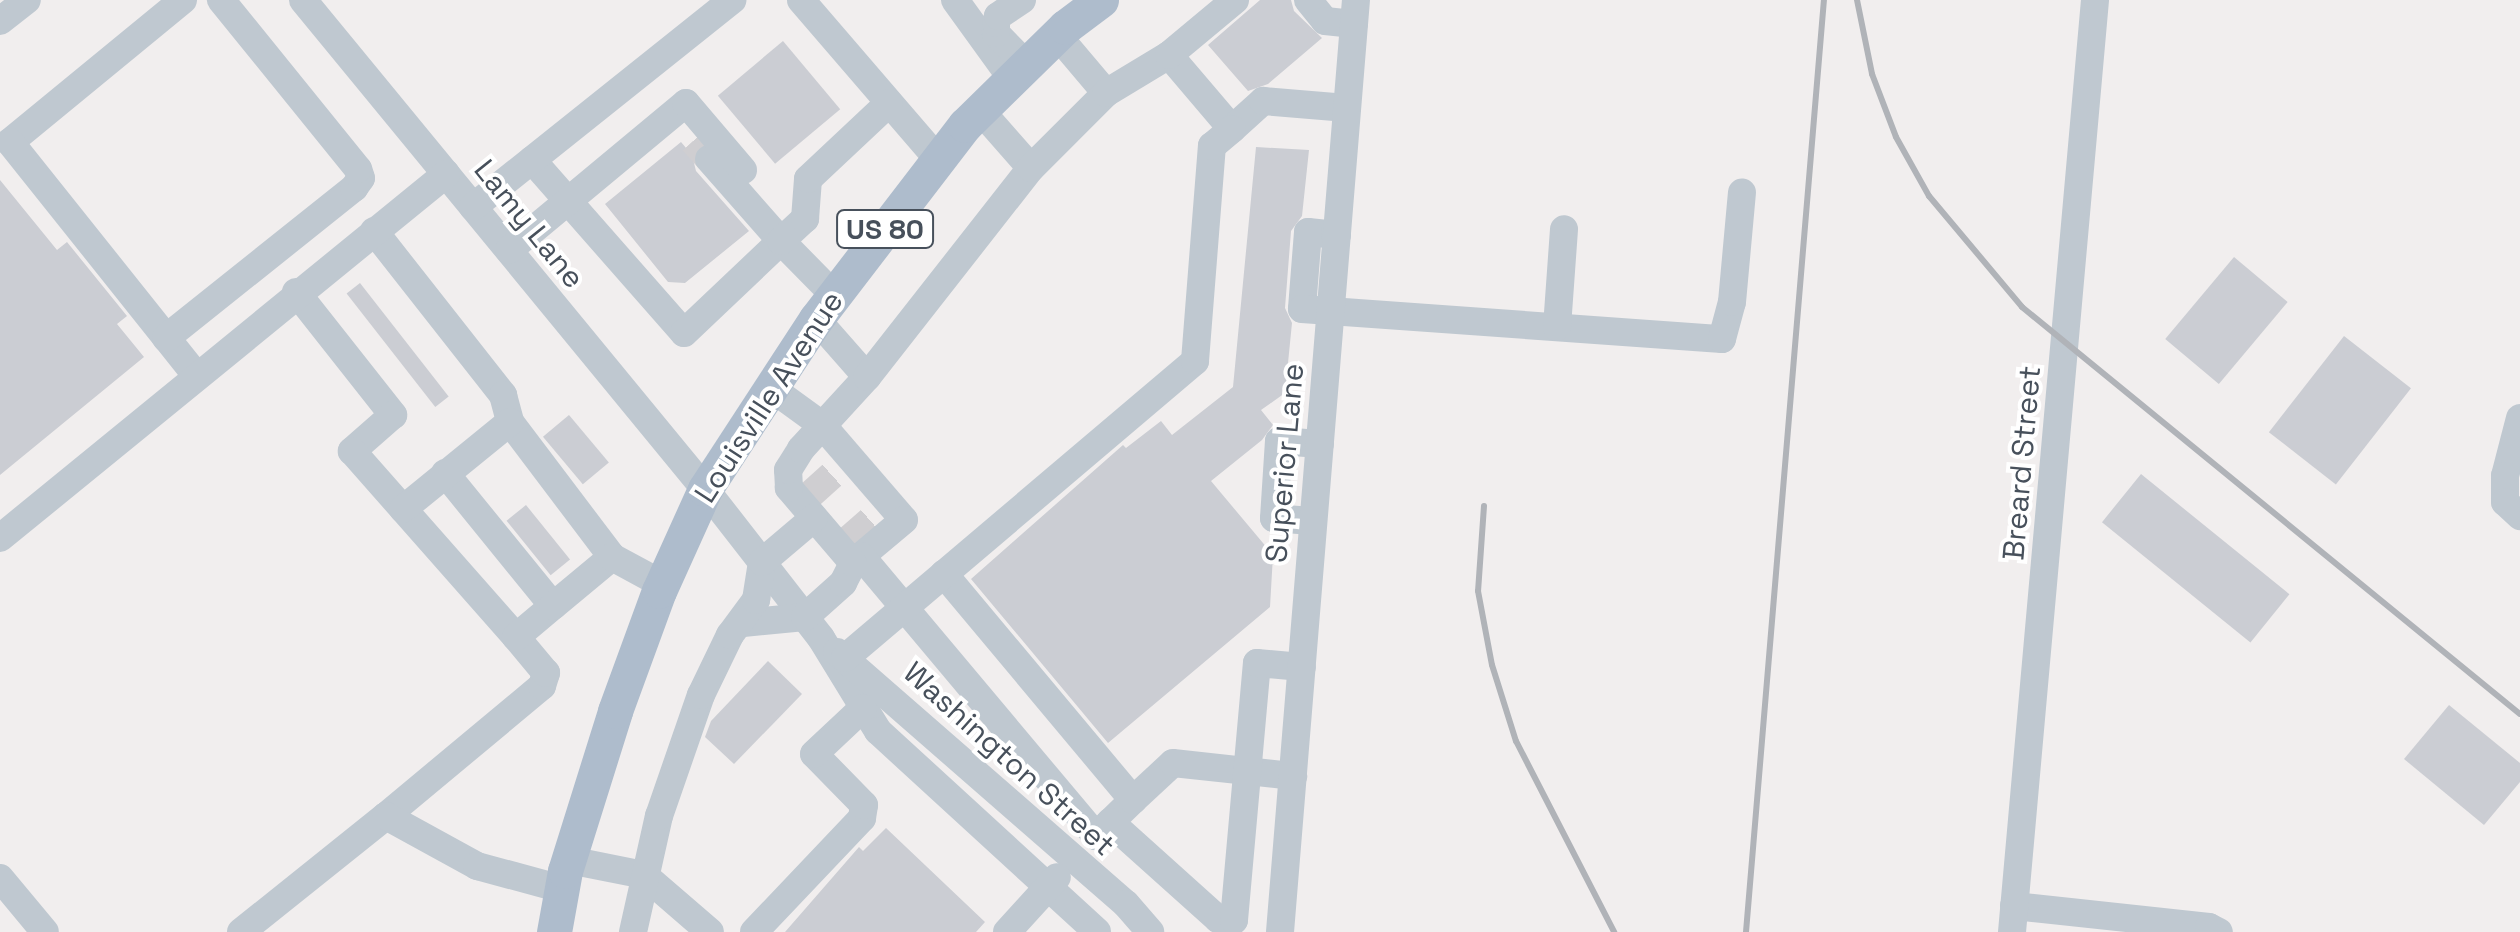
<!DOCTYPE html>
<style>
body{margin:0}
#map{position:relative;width:2520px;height:932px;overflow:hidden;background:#f1eeee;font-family:"Space Grotesk",sans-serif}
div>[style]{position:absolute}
.building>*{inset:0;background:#cbcdd3;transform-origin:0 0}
.minor-tunnel>*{height:28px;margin-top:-14px;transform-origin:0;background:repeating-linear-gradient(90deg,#cfced1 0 28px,transparent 0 42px)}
.minor>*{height:28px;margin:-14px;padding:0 14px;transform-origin:14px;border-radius:14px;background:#bfc8d0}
.major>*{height:35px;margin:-17.5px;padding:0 17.5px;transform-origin:17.5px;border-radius:17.5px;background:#aebccc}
.rail>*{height:6px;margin:-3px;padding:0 3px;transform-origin:3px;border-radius:3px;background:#b0b3b8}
span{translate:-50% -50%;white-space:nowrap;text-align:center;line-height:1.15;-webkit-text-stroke:8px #fff;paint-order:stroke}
.shield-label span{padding:2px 8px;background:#fff;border:2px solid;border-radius:8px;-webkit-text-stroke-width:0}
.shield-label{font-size:28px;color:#47505b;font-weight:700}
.street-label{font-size:30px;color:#47505b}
</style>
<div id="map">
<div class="building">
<div style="clip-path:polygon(1260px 0,1291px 0,1294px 11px,1322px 38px,1268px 84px,1248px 91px,1208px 45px)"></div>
<div style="left:783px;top:41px;width:89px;height:85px;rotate:50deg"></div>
<div style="clip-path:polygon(681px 142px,692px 155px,696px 171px,749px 231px,685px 283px,668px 282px,605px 204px)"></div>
<div style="clip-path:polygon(1256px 147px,1309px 150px,1302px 216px,1291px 231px,1285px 308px,1292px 323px,1285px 393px,1261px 410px,1273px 425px,1262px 440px,1211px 481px,1273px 555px,1270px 607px,1108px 743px,971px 579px,1123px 445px,1126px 448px,1161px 421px,1172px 435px,1233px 387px)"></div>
<div style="clip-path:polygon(0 180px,57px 250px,67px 242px,127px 316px,117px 324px,144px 357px,0 475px)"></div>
<div style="left:2234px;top:257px;width:70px;height:107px;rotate:40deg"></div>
<div style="left:360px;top:283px;width:144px;height:17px;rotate:52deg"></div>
<div style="left:2344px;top:336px;width:85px;height:122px;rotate:38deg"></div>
<div style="left:569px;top:415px;width:62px;height:34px;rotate:50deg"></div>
<div style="left:2141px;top:474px;width:191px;height:62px;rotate:39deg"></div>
<div style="left:526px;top:505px;width:70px;height:25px;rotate:51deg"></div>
<div style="clip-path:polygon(768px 661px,802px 694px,734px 764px,705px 737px,711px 721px)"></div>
<div style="clip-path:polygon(2449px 705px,2520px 763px,2520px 782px,2484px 825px,2404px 759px)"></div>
<div style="clip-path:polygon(886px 828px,985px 922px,976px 932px,785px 932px,859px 847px,863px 851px)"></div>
</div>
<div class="minor-tunnel">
<div style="left:693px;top:141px;width:24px;rotate:48deg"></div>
<div style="left:811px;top:494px;width:40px;rotate:-42deg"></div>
<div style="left:849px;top:539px;width:41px;rotate:-41.1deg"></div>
</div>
<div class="minor">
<div style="left:183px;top:0;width:224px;rotate:140.6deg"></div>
<div style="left:10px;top:142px;width:298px;rotate:51.4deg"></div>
<div style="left:303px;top:0;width:633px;rotate:50.58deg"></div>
<div style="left:705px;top:489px;width:189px;rotate:52.1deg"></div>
<div style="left:821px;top:638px;width:109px;rotate:58.5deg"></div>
<div style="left:878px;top:731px;width:297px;rotate:42.5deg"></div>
<div style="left:801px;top:0;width:210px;rotate:49.3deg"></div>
<div style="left:955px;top:0;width:97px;rotate:54.2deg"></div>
<div style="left:1308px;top:0;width:27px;rotate:51deg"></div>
<div style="left:1325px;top:21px;width:29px;rotate:6deg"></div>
<div style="left:0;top:21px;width:34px;rotate:-38deg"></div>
<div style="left:1057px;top:35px;width:76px;rotate:49.8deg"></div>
<div style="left:1015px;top:53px;width:28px;rotate:-134deg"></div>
<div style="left:996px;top:33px;width:10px;rotate:-90deg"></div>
<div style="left:996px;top:23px;width:7px;rotate:-74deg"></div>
<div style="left:998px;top:16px;width:29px;rotate:-34deg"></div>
<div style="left:1169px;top:55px;width:97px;rotate:49.6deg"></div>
<div style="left:1232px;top:129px;width:42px;rotate:-42.1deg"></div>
<div style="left:1263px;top:101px;width:84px;rotate:4.8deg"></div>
<div style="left:980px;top:110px;width:77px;rotate:48.7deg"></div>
<div style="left:532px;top:160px;width:230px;rotate:48.7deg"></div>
<div style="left:684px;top:333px;width:134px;rotate:-43.5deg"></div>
<div style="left:781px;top:241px;width:109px;rotate:-131.3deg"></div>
<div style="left:473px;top:207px;width:332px;rotate:-38.6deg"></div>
<div style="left:374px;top:231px;width:209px;rotate:51.8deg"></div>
<div style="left:503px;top:395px;width:28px;rotate:75deg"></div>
<div style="left:510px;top:422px;width:169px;rotate:52.9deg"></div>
<div style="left:1337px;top:235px;width:29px;rotate:-174deg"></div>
<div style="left:1308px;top:232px;width:77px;rotate:94.5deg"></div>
<div style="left:1302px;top:309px;width:421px;rotate:4.1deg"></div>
<div style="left:1722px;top:339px;width:38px;rotate:-75deg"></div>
<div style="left:1732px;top:302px;width:110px;rotate:-84.8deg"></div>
<div style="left:509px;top:250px;width:230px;rotate:-39.7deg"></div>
<div style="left:686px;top:103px;width:88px;rotate:49.6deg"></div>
<div style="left:296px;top:292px;width:157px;rotate:51.7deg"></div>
<div style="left:393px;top:415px;width:55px;rotate:138.7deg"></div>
<div style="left:352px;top:451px;width:248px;rotate:48.6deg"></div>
<div style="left:834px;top:295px;width:76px;rotate:-134.5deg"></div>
<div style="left:781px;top:241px;width:33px;rotate:-43deg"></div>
<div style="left:805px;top:219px;width:40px;rotate:-85.7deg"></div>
<div style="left:808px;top:179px;width:111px;rotate:-43.2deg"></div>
<div style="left:816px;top:319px;width:77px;rotate:48.7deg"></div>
<div style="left:1557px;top:327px;width:98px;rotate:-85.9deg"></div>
<div style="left:166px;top:338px;width:241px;rotate:-38.6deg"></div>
<div style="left:354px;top:188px;width:12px;rotate:-55deg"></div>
<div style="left:361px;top:178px;width:9px;rotate:-108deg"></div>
<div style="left:358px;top:169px;width:218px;rotate:-129deg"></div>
<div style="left:771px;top:388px;width:63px;rotate:36deg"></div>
<div style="left:822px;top:425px;width:125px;rotate:49.2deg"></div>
<div style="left:904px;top:520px;width:67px;rotate:139.9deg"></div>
<div style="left:2520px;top:418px;width:60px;rotate:104.5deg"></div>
<div style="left:2505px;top:476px;width:26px;rotate:90deg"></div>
<div style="left:2505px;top:502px;width:21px;rotate:43deg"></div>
<div style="left:445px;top:473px;width:171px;rotate:50.9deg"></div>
<div style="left:403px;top:509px;width:138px;rotate:-39.1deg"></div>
<div style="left:1313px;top:521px;width:39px;rotate:-176deg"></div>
<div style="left:1274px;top:518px;width:77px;rotate:-86.3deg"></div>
<div style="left:1279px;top:441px;width:41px;rotate:4.2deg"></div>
<div style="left:0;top:538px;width:576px;rotate:-39.22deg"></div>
<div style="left:861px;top:556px;width:366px;rotate:50deg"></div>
<div style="left:1096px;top:836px;width:52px;rotate:-44.2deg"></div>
<div style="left:1133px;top:800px;width:295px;rotate:-129.9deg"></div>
<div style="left:743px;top:623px;width:62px;rotate:-5.5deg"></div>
<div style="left:805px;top:617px;width:51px;rotate:-41.8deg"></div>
<div style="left:843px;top:583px;width:22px;rotate:-63deg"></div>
<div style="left:853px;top:563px;width:99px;rotate:-130.5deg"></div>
<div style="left:789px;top:488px;width:18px;rotate:-93deg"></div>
<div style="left:788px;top:470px;width:25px;rotate:-58deg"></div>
<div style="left:801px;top:449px;width:98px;rotate:-47.5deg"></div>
<div style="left:867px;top:377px;width:266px;rotate:-51.9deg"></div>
<div style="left:1031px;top:168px;width:106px;rotate:-45deg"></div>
<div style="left:1106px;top:93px;width:74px;rotate:-31.1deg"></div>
<div style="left:1169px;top:55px;width:86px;rotate:-39.8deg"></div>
<div style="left:837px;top:652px;width:383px;rotate:41.1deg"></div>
<div style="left:1126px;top:904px;width:37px;rotate:49deg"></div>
<div style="left:845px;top:658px;width:459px;rotate:-40.3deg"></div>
<div style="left:1195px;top:361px;width:216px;rotate:-85.5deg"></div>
<div style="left:1212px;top:146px;width:26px;rotate:-40deg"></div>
<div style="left:1133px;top:800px;width:54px;rotate:-42.8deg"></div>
<div style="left:1173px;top:763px;width:121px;rotate:6.2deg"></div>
<div style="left:386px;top:816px;width:203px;rotate:-39.8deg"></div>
<div style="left:542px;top:686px;width:14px;rotate:-73deg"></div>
<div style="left:546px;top:673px;width:47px;rotate:-129.8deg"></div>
<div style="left:516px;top:637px;width:48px;rotate:-40deg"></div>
<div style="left:553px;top:606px;width:77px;rotate:-39.7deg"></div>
<div style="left:612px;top:557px;width:57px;rotate:28.4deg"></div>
<div style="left:1110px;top:822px;width:145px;rotate:41.9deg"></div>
<div style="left:1218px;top:919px;width:16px;rotate:4deg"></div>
<div style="left:1234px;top:920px;width:258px;rotate:-84.9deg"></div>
<div style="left:1257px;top:663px;width:45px;rotate:5.1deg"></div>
<div style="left:569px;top:860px;width:76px;rotate:11.3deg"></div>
<div style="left:644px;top:875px;width:87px;rotate:40.8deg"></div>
<div style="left:0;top:878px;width:70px;rotate:50.2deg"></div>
<div style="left:2014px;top:906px;width:196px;rotate:6.1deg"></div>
<div style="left:2209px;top:927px;width:11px;rotate:27deg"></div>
<div style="left:241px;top:932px;width:186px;rotate:-38.7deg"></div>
<div style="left:386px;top:816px;width:104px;rotate:28.8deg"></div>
<div style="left:477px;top:866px;width:88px;rotate:15.1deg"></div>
<div style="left:633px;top:932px;width:119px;rotate:-77.4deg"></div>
<div style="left:659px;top:816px;width:128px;rotate:-70.9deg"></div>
<div style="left:701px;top:695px;width:67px;rotate:-64.2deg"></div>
<div style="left:730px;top:635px;width:44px;rotate:-53.4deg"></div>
<div style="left:756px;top:600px;width:38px;rotate:-81deg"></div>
<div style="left:762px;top:562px;width:68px;rotate:-40.2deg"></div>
<div style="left:754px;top:932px;width:157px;rotate:-46.5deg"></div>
<div style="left:862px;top:818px;width:13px;rotate:-81deg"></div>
<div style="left:864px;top:805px;width:71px;rotate:-134.4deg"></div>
<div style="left:814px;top:754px;width:67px;rotate:-43.2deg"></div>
<div style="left:1007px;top:932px;width:74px;rotate:-47.7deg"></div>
<div style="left:1280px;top:932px;width:935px;rotate:-85.34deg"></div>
<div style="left:2012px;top:932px;width:936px;rotate:-84.91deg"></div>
</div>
<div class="major">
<div style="left:554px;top:932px;width:62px;rotate:-79.8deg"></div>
<div style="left:565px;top:871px;width:168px;rotate:-72.6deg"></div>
<div style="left:615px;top:711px;width:128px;rotate:-69.9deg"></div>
<div style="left:659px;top:591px;width:112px;rotate:-65.7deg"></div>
<div style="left:705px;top:489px;width:203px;rotate:-56.9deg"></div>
<div style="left:816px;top:319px;width:245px;rotate:-52.5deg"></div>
<div style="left:965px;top:125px;width:140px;rotate:-44.4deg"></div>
<div style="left:1065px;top:27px;width:45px;rotate:-36.9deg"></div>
</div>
<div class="rail">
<div style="left:1857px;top:0;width:76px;rotate:78.5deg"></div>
<div style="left:1872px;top:74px;width:67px;rotate:69.1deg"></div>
<div style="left:1896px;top:137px;width:68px;rotate:60.8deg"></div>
<div style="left:1929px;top:196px;width:145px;rotate:50deg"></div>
<div style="left:2022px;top:307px;width:643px;rotate:39.26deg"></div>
<div style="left:1484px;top:506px;width:85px;rotate:94deg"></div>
<div style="left:1478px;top:591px;width:75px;rotate:79.3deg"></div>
<div style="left:1492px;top:665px;width:80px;rotate:72.5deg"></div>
<div style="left:1516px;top:741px;width:215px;rotate:62.8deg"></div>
<div style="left:1746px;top:932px;width:935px;rotate:-85.22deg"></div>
</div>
<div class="shield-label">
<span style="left:885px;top:229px">US 80</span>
</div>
<div class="street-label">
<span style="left:529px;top:224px;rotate:51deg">Lamy Lane</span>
<span style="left:769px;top:397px;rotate:-57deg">Louisville Avenue</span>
<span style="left:1285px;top:463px;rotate:-85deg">Superior Lane</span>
<span style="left:2022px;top:463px;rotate:-85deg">Breard Street</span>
<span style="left:1009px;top:759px;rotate:42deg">Washington Street</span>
</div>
</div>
